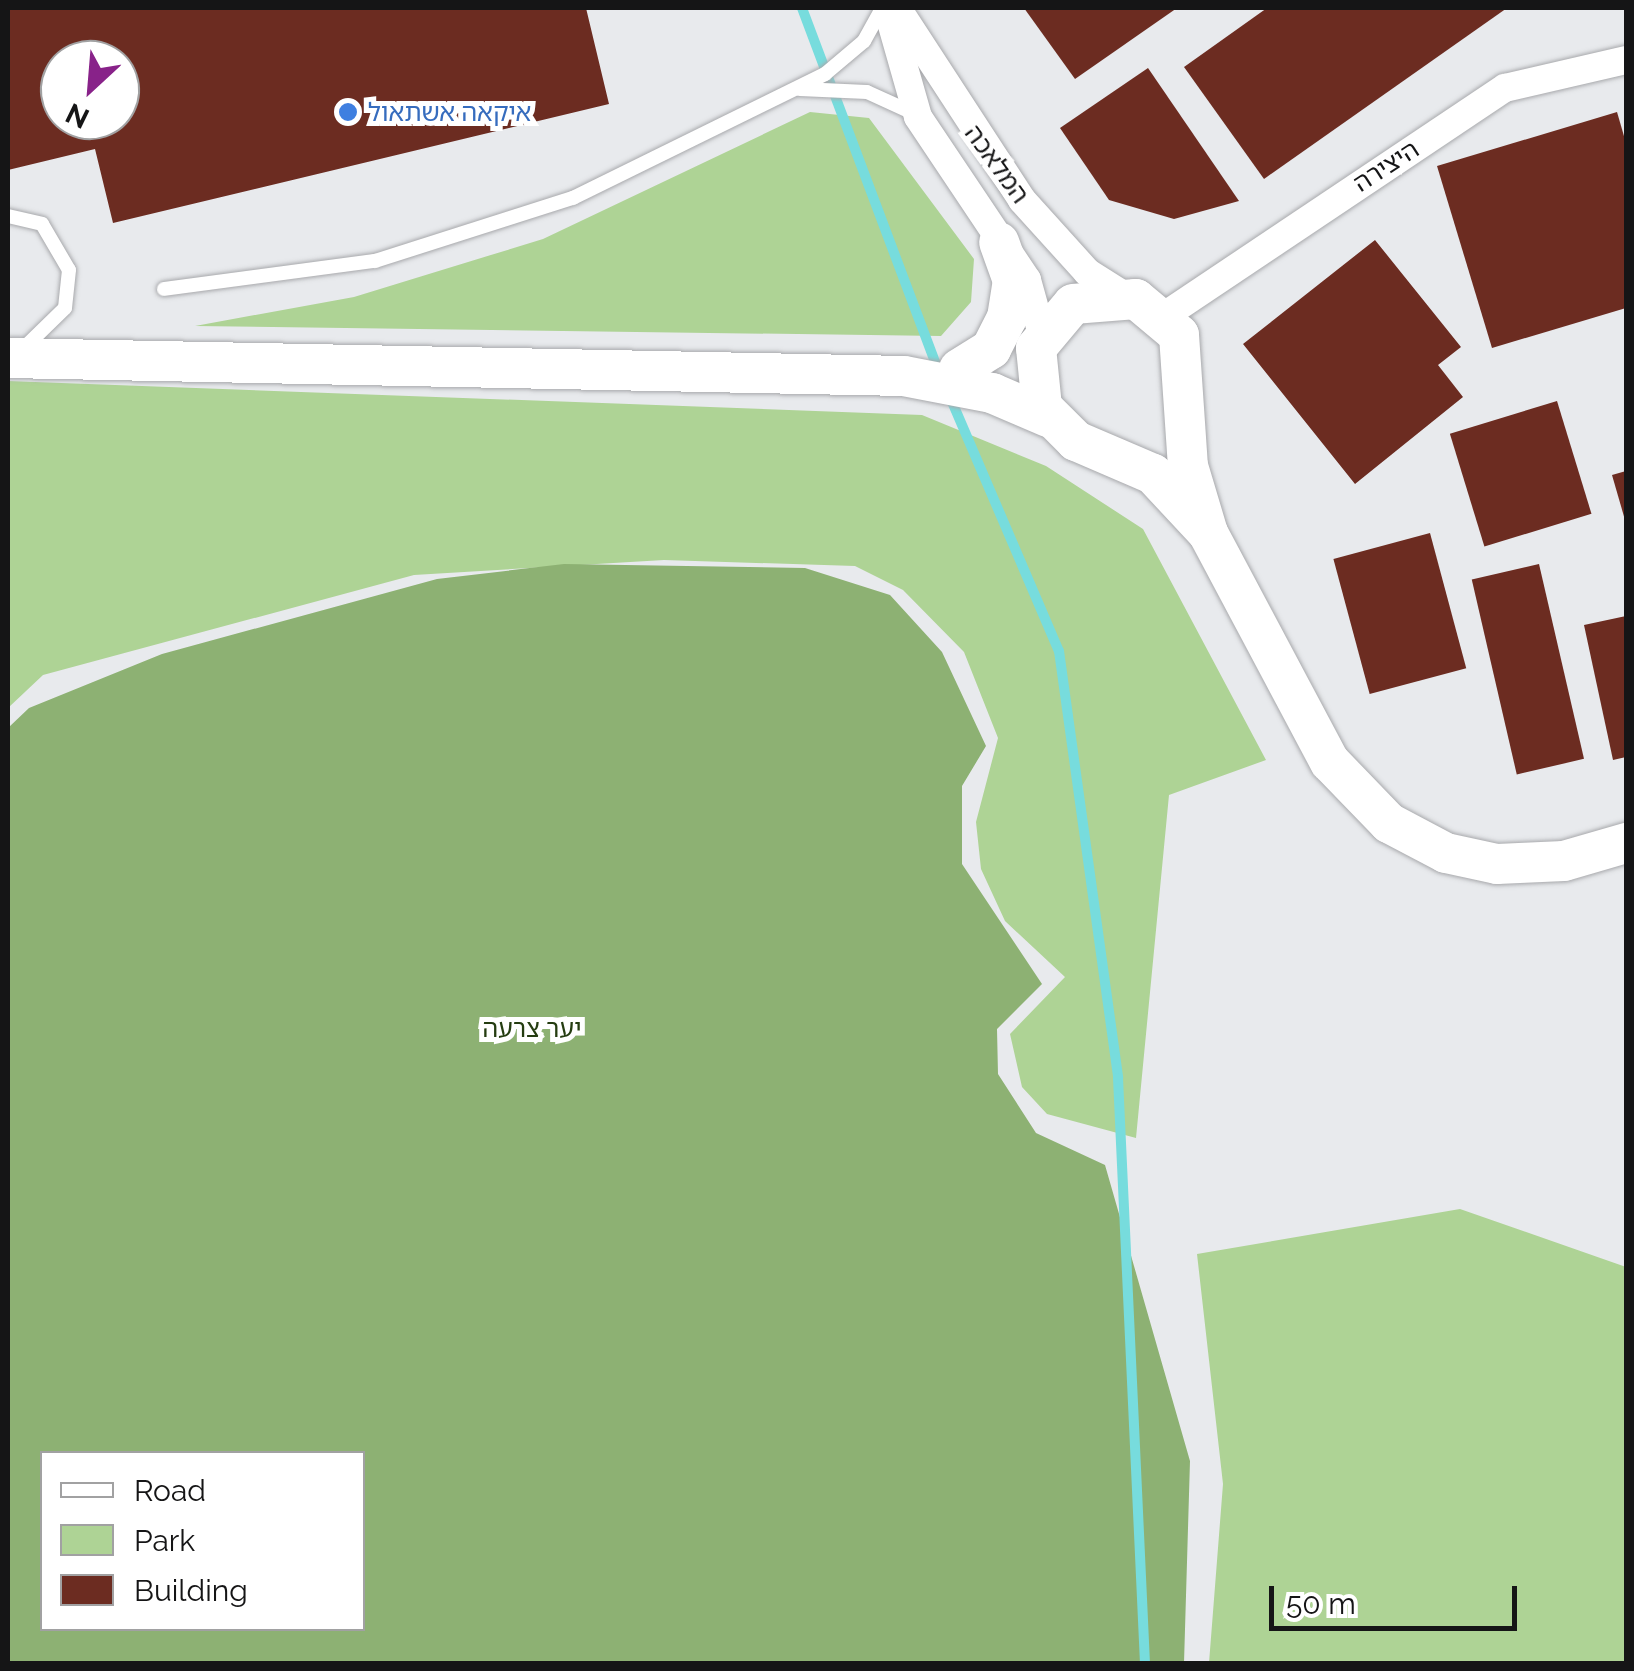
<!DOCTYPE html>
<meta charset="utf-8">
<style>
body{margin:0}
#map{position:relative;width:1634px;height:1671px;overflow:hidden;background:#e8eaed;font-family:Raleway,"Noto Sans Hebrew",sans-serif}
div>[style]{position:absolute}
.green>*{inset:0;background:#aed395}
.forest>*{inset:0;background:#8db173}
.stream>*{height:10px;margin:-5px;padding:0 5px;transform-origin:5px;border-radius:5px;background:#77dcdd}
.building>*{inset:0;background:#6c2c21;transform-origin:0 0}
.roads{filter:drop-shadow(0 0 2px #a8a9ac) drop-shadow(0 0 2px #a8a9ac)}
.lane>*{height:14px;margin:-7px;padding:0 7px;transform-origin:7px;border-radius:7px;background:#fff}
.street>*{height:28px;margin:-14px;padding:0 14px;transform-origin:14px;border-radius:14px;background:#fff}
.secondary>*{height:40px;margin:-20px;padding:0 20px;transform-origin:20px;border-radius:20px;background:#fff}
.dots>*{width:28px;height:28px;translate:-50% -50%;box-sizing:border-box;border:5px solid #fff;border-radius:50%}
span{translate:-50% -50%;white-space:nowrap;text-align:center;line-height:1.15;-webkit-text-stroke:10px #fff;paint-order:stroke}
.shop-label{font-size:25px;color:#366cbe}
.left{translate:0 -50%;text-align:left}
.street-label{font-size:25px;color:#151516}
.park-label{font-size:25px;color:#253d11}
.frame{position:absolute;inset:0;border:10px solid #151516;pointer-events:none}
.legend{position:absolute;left:40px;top:1451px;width:325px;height:180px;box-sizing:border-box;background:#fff;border:2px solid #a1a1a2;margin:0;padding:12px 18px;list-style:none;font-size:30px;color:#151516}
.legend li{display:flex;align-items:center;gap:20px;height:50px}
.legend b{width:50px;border:2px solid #a1a1a2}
.north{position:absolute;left:40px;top:40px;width:100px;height:100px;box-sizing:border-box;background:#fff;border:2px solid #a1a1a2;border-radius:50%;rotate:206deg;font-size:28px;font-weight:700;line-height:40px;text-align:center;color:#151516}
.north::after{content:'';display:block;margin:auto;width:35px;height:45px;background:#882289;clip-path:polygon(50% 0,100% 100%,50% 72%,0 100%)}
.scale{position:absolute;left:1269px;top:1586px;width:248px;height:45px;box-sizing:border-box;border:5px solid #151516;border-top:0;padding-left:12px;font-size:30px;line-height:35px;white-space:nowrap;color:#151516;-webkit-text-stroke:8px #fff;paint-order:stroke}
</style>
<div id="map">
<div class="green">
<div style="clip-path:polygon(810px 112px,869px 118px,974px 259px,971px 302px,941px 336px,195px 326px,354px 297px,543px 239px)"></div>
<div style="clip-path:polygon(8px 381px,922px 415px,1046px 466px,1143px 529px,1266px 760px,1169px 795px,1136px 1138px,1047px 1114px,1022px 1087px,1010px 1034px,1065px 977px,1005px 921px,981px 869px,976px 822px,998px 738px,964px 652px,903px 590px,855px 566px,664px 560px,414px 575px,43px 675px,8px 708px)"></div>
<div style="clip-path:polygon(1460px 1209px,1626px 1267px,1626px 1663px,1209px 1663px,1223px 1484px,1197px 1254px)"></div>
</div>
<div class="forest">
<div style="clip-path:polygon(evenodd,564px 564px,805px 568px,890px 595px,942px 652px,986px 746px,962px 786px,962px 864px,1042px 984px,997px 1029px,998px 1074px,1036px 1133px,1105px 1165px,1190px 1461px,1184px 1663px,8px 1663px,8px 728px,29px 708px,162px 654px,437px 579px,564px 564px,42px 1454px,362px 1454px,362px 1628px,42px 1628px,42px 1454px)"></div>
</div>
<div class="stream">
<div style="left:802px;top:8px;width:389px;rotate:69.4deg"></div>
<div style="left:950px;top:397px;width:276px;rotate:66.8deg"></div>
<div style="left:1059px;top:651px;width:431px;rotate:82.1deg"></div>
<div style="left:1118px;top:1078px;width:587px;rotate:87.36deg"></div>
</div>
<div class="building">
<div style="clip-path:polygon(evenodd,8px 8px,586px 8px,609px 104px,113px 223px,95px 149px,8px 170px,8px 8px,60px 60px,120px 60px,120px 120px,60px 120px,60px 60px)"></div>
<div style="clip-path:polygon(1024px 8px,1177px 8px,1075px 79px)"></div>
<div style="clip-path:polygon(1267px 8px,1507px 8px,1264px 179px,1184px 67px)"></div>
<div style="clip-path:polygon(1148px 68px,1239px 201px,1174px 219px,1109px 200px,1060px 128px)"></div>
<div style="clip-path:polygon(1617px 112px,1626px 143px,1626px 308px,1492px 348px,1437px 166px)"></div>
<div style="clip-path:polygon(1375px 240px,1461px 347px,1438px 365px,1463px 397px,1355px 484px,1243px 344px)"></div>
<div style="left:1557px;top:401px;width:118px;height:112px;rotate:73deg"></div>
<div style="clip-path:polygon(1626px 471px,1626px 520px,1625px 520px,1612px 475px)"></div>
<div style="left:1430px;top:533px;width:140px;height:100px;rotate:75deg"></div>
<div style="left:1539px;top:564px;width:200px;height:69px;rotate:77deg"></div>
<div style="clip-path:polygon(1626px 616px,1626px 757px,1613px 760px,1584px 625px)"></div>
</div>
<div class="roads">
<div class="lane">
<div style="left:800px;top:89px;width:67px;rotate:2.6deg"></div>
<div style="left:867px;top:92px;width:51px;rotate:24.5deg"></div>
<div style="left:8px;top:216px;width:35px;rotate:13deg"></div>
<div style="left:42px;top:224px;width:53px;rotate:59.6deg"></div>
<div style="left:69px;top:270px;width:38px;rotate:96deg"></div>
<div style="left:65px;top:308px;width:53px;rotate:135.8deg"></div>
<div style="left:164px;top:289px;width:213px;rotate:-7.6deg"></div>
<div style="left:375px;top:261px;width:208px;rotate:-17.7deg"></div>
<div style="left:573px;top:198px;width:281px;rotate:-26.2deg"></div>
<div style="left:825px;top:74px;width:51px;rotate:-40.2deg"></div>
<div style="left:864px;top:41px;width:38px;rotate:-61deg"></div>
</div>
<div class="street">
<div style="left:887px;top:8px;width:113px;rotate:74.1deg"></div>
<div style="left:918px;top:117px;width:196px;rotate:56.2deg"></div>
<div style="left:1027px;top:280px;width:56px;rotate:74.5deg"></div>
<div style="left:897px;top:8px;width:229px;rotate:56.9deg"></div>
<div style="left:1022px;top:200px;width:97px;rotate:47.9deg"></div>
<div style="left:1087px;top:272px;width:45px;rotate:32.3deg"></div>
<div style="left:1164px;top:316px;width:410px;rotate:-33.8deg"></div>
<div style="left:1505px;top:88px;width:124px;rotate:-13deg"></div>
</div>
<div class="secondary">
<div style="left:8px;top:358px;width:896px;rotate:1.15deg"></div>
<div style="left:904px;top:376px;width:90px;rotate:10.9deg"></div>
<div style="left:992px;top:393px;width:61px;rotate:23.2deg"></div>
<div style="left:959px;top:369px;width:38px;rotate:-32deg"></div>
<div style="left:991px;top:349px;width:35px;rotate:-63deg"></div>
<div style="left:1007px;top:318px;width:37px;rotate:-81deg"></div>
<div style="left:1013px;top:281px;width:41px;rotate:-109.7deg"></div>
<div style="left:1208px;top:533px;width:81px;rotate:-133deg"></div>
<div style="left:1153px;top:474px;width:84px;rotate:-156.8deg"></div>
<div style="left:1076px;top:441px;width:48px;rotate:-135deg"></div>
<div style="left:1042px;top:407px;width:59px;rotate:-95.8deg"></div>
<div style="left:1036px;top:348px;width:57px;rotate:-49.9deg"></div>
<div style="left:1073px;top:304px;width:63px;rotate:-4.5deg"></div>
<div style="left:1136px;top:299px;width:56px;rotate:39.9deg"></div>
<div style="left:1179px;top:335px;width:131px;rotate:86.1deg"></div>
<div style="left:1188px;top:466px;width:70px;rotate:73.4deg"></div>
<div style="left:1208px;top:533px;width:259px;rotate:62deg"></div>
<div style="left:1330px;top:762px;width:85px;rotate:46deg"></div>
<div style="left:1389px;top:823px;width:64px;rotate:27.8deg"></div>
<div style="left:1446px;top:853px;width:52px;rotate:12.2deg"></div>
<div style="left:1497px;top:864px;width:67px;rotate:-2.6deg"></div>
<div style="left:1564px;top:861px;width:65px;rotate:-16.2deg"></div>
</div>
</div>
<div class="dots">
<div style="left:348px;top:112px;background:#3f7fe0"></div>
</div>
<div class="shop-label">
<span class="left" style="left:368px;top:112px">איקאה אשתאול</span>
</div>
<div class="street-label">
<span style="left:997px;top:164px;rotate:54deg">המלאכה</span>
<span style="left:1386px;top:166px;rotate:-33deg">היצירה</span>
</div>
<div class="park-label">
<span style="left:532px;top:1028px">יער צרעה</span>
</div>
<div class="frame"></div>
<ul class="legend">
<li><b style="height:12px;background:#fff"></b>Road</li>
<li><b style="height:28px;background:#aed395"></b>Park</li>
<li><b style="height:28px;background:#6c2c21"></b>Building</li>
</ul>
<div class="north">N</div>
<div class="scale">50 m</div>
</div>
